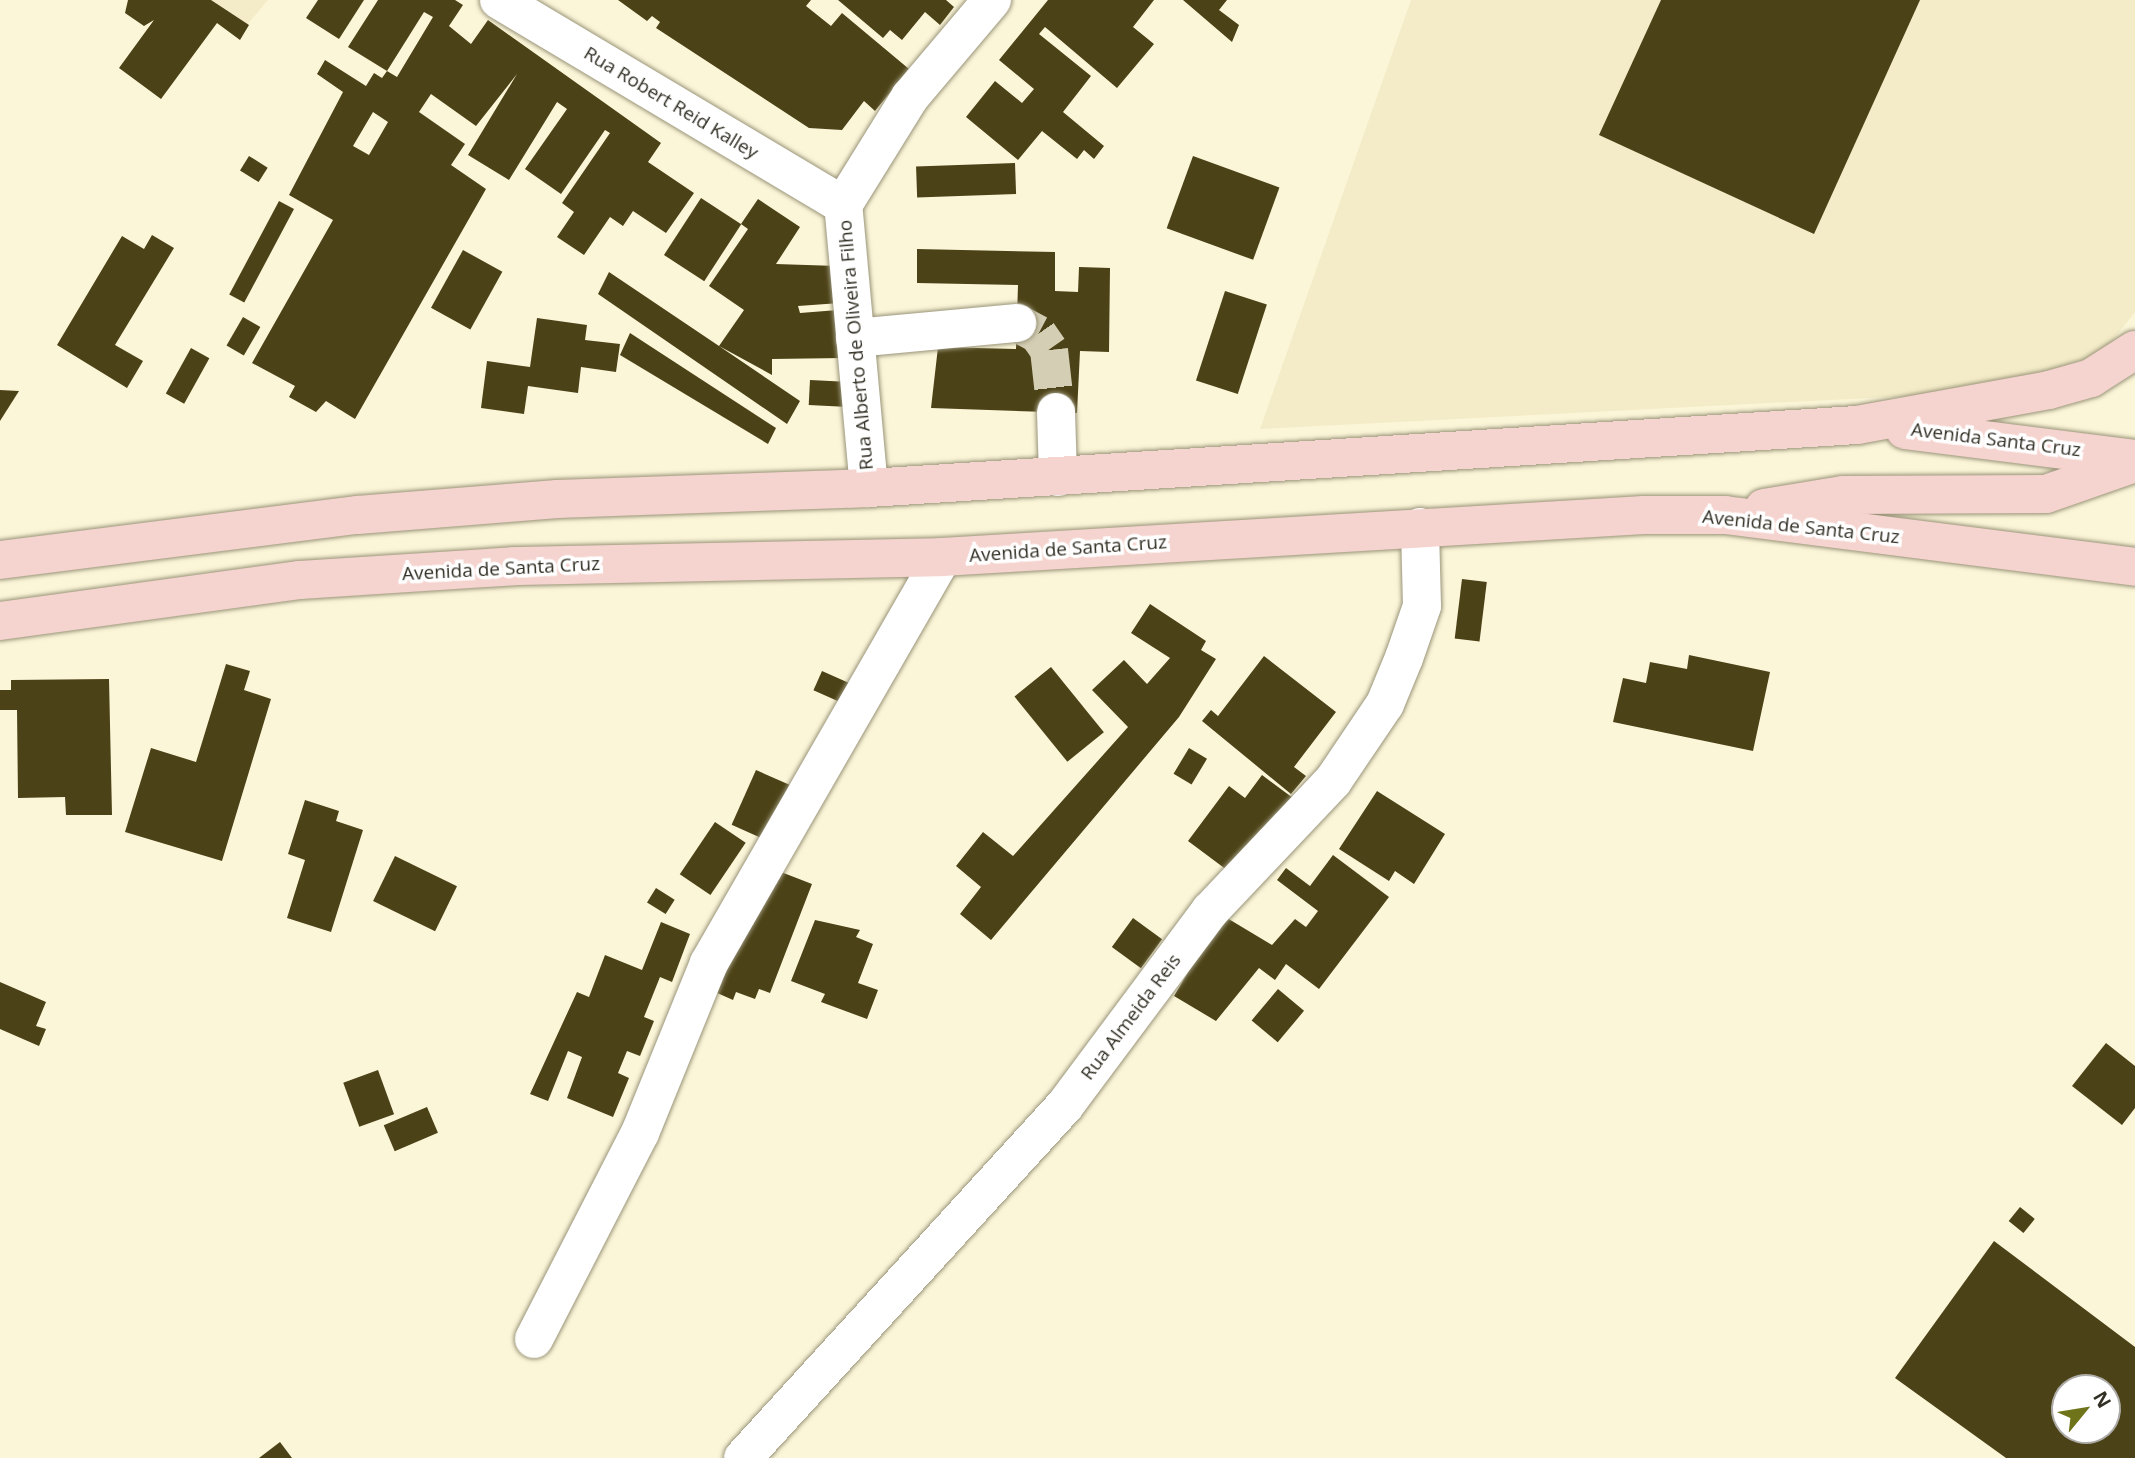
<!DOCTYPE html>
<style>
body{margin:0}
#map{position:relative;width:2135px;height:1458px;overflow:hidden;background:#fcf6d9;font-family:"Open Sans",sans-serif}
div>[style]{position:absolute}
.built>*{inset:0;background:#f4ecc8}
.building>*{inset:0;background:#4c4217;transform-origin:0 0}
.minor-tunnel>*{height:38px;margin-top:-19px;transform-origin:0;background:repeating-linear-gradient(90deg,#d4ceb5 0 38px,transparent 0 57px)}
.roads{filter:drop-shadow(0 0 2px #999479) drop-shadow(0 0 2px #999479)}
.minor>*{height:38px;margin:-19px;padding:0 19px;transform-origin:19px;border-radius:19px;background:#fff}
.major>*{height:38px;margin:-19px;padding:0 19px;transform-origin:19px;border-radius:19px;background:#f5d3ce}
span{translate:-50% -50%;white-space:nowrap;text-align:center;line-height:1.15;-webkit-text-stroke:7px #fff;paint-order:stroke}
.street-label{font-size:19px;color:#323025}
.north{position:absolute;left:2051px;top:1374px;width:70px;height:70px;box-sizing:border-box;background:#fff;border:2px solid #adaca8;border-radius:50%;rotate:60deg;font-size:19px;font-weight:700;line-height:28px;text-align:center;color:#323025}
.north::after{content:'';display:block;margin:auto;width:24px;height:32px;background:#6f741b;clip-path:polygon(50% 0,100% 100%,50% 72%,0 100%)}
</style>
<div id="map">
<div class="built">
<div style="clip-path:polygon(182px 0,268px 0,237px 37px)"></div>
<div style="clip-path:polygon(1411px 0,2135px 0,2135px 312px,2102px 354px,1969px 393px,1260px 429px)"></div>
</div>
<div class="building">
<div style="clip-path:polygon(128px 0,211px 0,249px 25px,240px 40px,217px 23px,161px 99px,119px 68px,154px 20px,144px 26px,125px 13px)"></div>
<div style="clip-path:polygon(318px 0,364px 0,339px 39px,306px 18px)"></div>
<div style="clip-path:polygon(evenodd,378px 0,455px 0,463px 5px,449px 26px,471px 44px,488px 20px,661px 143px,648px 162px,694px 193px,666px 233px,633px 211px,623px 226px,610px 217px,584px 255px,557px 237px,574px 212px,562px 203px,610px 133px,605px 130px,561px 194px,525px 169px,567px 109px,557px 102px,509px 180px,468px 155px,517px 74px,476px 126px,431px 94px,419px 112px,465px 144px,451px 165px,486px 189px,355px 419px,326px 401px,316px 412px,289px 397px,295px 386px,252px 363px,333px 220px,289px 195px,343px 92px,317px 74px,325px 60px,366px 86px,374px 73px,382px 78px,387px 71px,348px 47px,378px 0,424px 12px,433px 17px,397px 77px,387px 71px,424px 12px,378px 0,373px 112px,388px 122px,369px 155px,353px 146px,373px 112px)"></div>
<div style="clip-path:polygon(618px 0,811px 0,806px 6px,831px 26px,842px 13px,909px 69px,875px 111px,864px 101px,842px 130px,809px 128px,656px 28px,660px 22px,652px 16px,647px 21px)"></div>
<div style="clip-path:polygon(838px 0,946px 0,954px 7px,940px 25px,925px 12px,902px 40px,890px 30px,883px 38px)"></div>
<div style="clip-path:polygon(1048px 0,1154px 0,1133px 27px,1154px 44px,1117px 88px,1045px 27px,1039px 34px,1091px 76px,1063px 112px,1104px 146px,1094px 159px,1084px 150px,1077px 159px,1042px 131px,1018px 160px,966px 117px,995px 81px,1022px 103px,1034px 89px,999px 60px)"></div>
<div style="clip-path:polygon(1183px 0,1227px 0,1219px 10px,1239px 25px,1232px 42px)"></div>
<div style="clip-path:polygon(1661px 0,1920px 0,1814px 234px,1599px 135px)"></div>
<div style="left:249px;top:156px;width:22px;height:17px;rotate:32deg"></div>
<div style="left:1193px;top:156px;width:92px;height:77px;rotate:20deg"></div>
<div style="left:1015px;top:163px;width:31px;height:99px;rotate:88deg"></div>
<div style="left:701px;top:198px;width:48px;height:68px;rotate:33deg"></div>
<div style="clip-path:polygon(758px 199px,800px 227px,776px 264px,837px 266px,840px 303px,798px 306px,800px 313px,838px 310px,843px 358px,772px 359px,772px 375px,719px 346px,800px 401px,787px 424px,598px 294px,609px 272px,719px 346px,744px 310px,709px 286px,748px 229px,741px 224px)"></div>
<div style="left:279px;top:201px;width:17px;height:106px;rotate:28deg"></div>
<div style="clip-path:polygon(152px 235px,174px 248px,115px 345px,143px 361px,127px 388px,57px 345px,122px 236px,144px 249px)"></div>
<div style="clip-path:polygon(917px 249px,1055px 252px,1055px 291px,1078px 292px,1079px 267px,1110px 268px,1109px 352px,1080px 351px,1077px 413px,931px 408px,938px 347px,1016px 349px,1018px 285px,917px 283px)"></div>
<div style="left:463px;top:250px;width:45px;height:66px;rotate:29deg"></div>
<div style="left:1225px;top:291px;width:44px;height:94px;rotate:18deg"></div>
<div style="left:243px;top:317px;width:20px;height:33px;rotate:30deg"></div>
<div style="clip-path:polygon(537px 318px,587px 325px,585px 340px,620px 344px,616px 372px,581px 367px,578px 393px,528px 386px,524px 414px,481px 408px,487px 361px,530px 367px)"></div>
<div style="clip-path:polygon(630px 333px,776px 428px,768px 444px,620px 355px)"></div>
<div style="left:191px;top:348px;width:21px;height:52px;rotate:29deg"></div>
<div style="left:810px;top:380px;width:35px;height:25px;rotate:3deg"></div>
<div style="clip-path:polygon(0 390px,19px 391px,0 421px)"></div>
<div style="left:1462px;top:579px;width:25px;height:60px;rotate:7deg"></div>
<div style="clip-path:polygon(1150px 604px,1206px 641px,1201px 650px,1216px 659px,1179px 717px,991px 940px,960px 914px,981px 887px,956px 866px,983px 832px,1013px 856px,1128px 727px,1092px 690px,1124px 660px,1147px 684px,1170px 658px,1131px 633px)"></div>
<div style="clip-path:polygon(1689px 655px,1770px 672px,1753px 751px,1613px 722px,1623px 678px,1646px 683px,1650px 662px,1687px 669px)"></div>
<div style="clip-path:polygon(1264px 656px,1336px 712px,1294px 767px,1306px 776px,1291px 794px,1202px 721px,1211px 710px,1218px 716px)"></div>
<div style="clip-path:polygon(226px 664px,250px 671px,244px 690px,271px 699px,222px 861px,125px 832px,151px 748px,196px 762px)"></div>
<div style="left:1051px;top:667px;width:84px;height:47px;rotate:51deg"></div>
<div style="left:822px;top:671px;width:32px;height:21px;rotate:24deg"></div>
<div style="clip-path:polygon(109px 679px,112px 815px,66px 815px,65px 797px,18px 798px,17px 710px,0 710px,0 690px,11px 690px,11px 680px)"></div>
<div style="left:1189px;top:748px;width:21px;height:30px;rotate:31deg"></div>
<div style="left:756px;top:770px;width:39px;height:60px;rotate:24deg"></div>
<div style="clip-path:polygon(1262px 775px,1297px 801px,1239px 879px,1188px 841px,1229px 786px,1245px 798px)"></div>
<div style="clip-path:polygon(1377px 791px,1445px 834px,1414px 884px,1395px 871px,1389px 881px,1339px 849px)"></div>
<div style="clip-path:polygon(305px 800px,339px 811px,336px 821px,363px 830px,331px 932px,287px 918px,305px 860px,288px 854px)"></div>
<div style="left:715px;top:822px;width:37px;height:63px;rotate:34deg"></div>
<div style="clip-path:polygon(1333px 855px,1389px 897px,1319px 989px,1286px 964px,1275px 980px,1259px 968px,1216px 1021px,1174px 996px,1222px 915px,1272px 945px,1295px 919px,1306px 927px,1318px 911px,1277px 880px,1286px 868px,1310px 886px)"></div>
<div style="left:395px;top:856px;width:69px;height:50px;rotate:26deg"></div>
<div style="clip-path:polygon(781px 872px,812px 884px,770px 993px,759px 989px,755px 999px,736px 992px,733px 1000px,715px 992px)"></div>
<div style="left:656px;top:888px;width:22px;height:17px;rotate:32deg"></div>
<div style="left:1133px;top:918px;width:36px;height:36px;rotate:36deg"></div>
<div style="clip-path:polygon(815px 920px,860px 930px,856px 937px,873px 944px,858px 983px,878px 990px,867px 1019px,821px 1002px,825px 994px,791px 981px)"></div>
<div style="clip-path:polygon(661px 922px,690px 934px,672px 982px,660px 977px,644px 1017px,654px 1021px,640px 1056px,627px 1051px,618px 1073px,629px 1078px,613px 1117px,567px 1098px,582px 1057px,568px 1051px,548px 1101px,530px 1094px,577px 992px,589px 997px,605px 955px,642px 970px)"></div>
<div style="clip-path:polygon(0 982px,46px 1002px,36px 1026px,46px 1029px,39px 1046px,0 1029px)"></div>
<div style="left:1278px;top:989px;width:34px;height:41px;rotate:40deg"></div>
<div style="clip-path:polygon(2106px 1043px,2135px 1066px,2135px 1108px,2122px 1125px,2072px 1086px)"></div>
<div style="left:378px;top:1070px;width:47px;height:37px;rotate:70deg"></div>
<div style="left:427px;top:1107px;width:28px;height:47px;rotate:67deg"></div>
<div style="left:2020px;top:1207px;width:19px;height:18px;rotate:39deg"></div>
<div style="clip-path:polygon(evenodd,1994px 1241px,2135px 1347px,2135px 1458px,2006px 1458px,1895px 1378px,1994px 1241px,2065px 1388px,2107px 1388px,2107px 1430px,2065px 1430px,2065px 1388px)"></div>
<div style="clip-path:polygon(280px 1442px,292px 1458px,259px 1458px)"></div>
</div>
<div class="minor-tunnel">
<div style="left:1017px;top:323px;width:24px;rotate:28deg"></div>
<div style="left:1038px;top:334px;width:19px;rotate:55deg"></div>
<div style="left:1049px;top:350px;width:62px;rotate:83.6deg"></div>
</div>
<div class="roads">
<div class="minor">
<div style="left:499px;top:0;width:400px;rotate:30.8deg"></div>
<div style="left:855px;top:338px;width:163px;rotate:-5.3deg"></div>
<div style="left:1056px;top:412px;width:65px;rotate:88.2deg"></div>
<div style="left:869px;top:488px;width:284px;rotate:-95.2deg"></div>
<div style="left:843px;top:205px;width:127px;rotate:-58.2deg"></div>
<div style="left:910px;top:97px;width:127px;rotate:-49.8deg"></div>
<div style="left:534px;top:1339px;width:232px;rotate:-62.8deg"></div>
<div style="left:640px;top:1133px;width:183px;rotate:-67.9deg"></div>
<div style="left:709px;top:963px;width:468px;rotate:-60.1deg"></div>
<div style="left:743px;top:1458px;width:479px;rotate:-47.6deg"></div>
<div style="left:1066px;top:1104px;width:241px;rotate:-53.3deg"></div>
<div style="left:1210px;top:911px;width:179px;rotate:-46.6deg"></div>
<div style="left:1333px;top:781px;width:93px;rotate:-56deg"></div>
<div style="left:1385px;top:704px;width:50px;rotate:-67.6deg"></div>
<div style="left:1404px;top:658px;width:55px;rotate:-70.9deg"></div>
<div style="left:1422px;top:606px;width:79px;rotate:-91.5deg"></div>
</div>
<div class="major">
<div style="left:1905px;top:430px;width:232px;rotate:7.2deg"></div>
<div style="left:1764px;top:508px;width:80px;rotate:-9.3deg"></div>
<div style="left:1843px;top:495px;width:203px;rotate:-0.3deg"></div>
<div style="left:2046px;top:494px;width:94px;rotate:-19.2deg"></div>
<div style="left:0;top:560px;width:361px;rotate:-7.2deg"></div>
<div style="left:358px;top:515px;width:200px;rotate:-4.6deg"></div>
<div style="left:557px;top:499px;width:312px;rotate:-2deg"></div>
<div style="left:869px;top:488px;width:990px;rotate:-3.65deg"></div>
<div style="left:1857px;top:425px;width:195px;rotate:-10.3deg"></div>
<div style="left:2049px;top:390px;width:44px;rotate:-15.9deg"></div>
<div style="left:2091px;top:378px;width:52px;rotate:-32.5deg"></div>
<div style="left:0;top:621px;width:303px;rotate:-7.8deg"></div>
<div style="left:300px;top:580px;width:214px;rotate:-3.7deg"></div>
<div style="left:514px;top:566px;width:428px;rotate:-1.2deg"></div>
<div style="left:942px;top:557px;width:703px;rotate:-3.42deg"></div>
<div style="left:1644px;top:515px;width:81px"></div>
<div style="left:1725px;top:515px;width:413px;rotate:7.2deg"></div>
</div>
</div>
<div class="street-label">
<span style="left:671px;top:103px;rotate:31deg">Rua Robert Reid Kalley</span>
<span style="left:856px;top:345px;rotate:-95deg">Rua Alberto de Oliveira Filho</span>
<span style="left:1996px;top:440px;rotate:7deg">Avenida Santa Cruz</span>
<span style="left:1801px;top:527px;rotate:6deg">Avenida de Santa Cruz</span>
<span style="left:1068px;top:549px;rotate:-4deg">Avenida de Santa Cruz</span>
<span style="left:501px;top:569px;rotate:-3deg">Avenida de Santa Cruz</span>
<span style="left:1131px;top:1017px;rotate:-53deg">Rua Almeida Reis</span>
</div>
<div class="north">N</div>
</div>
